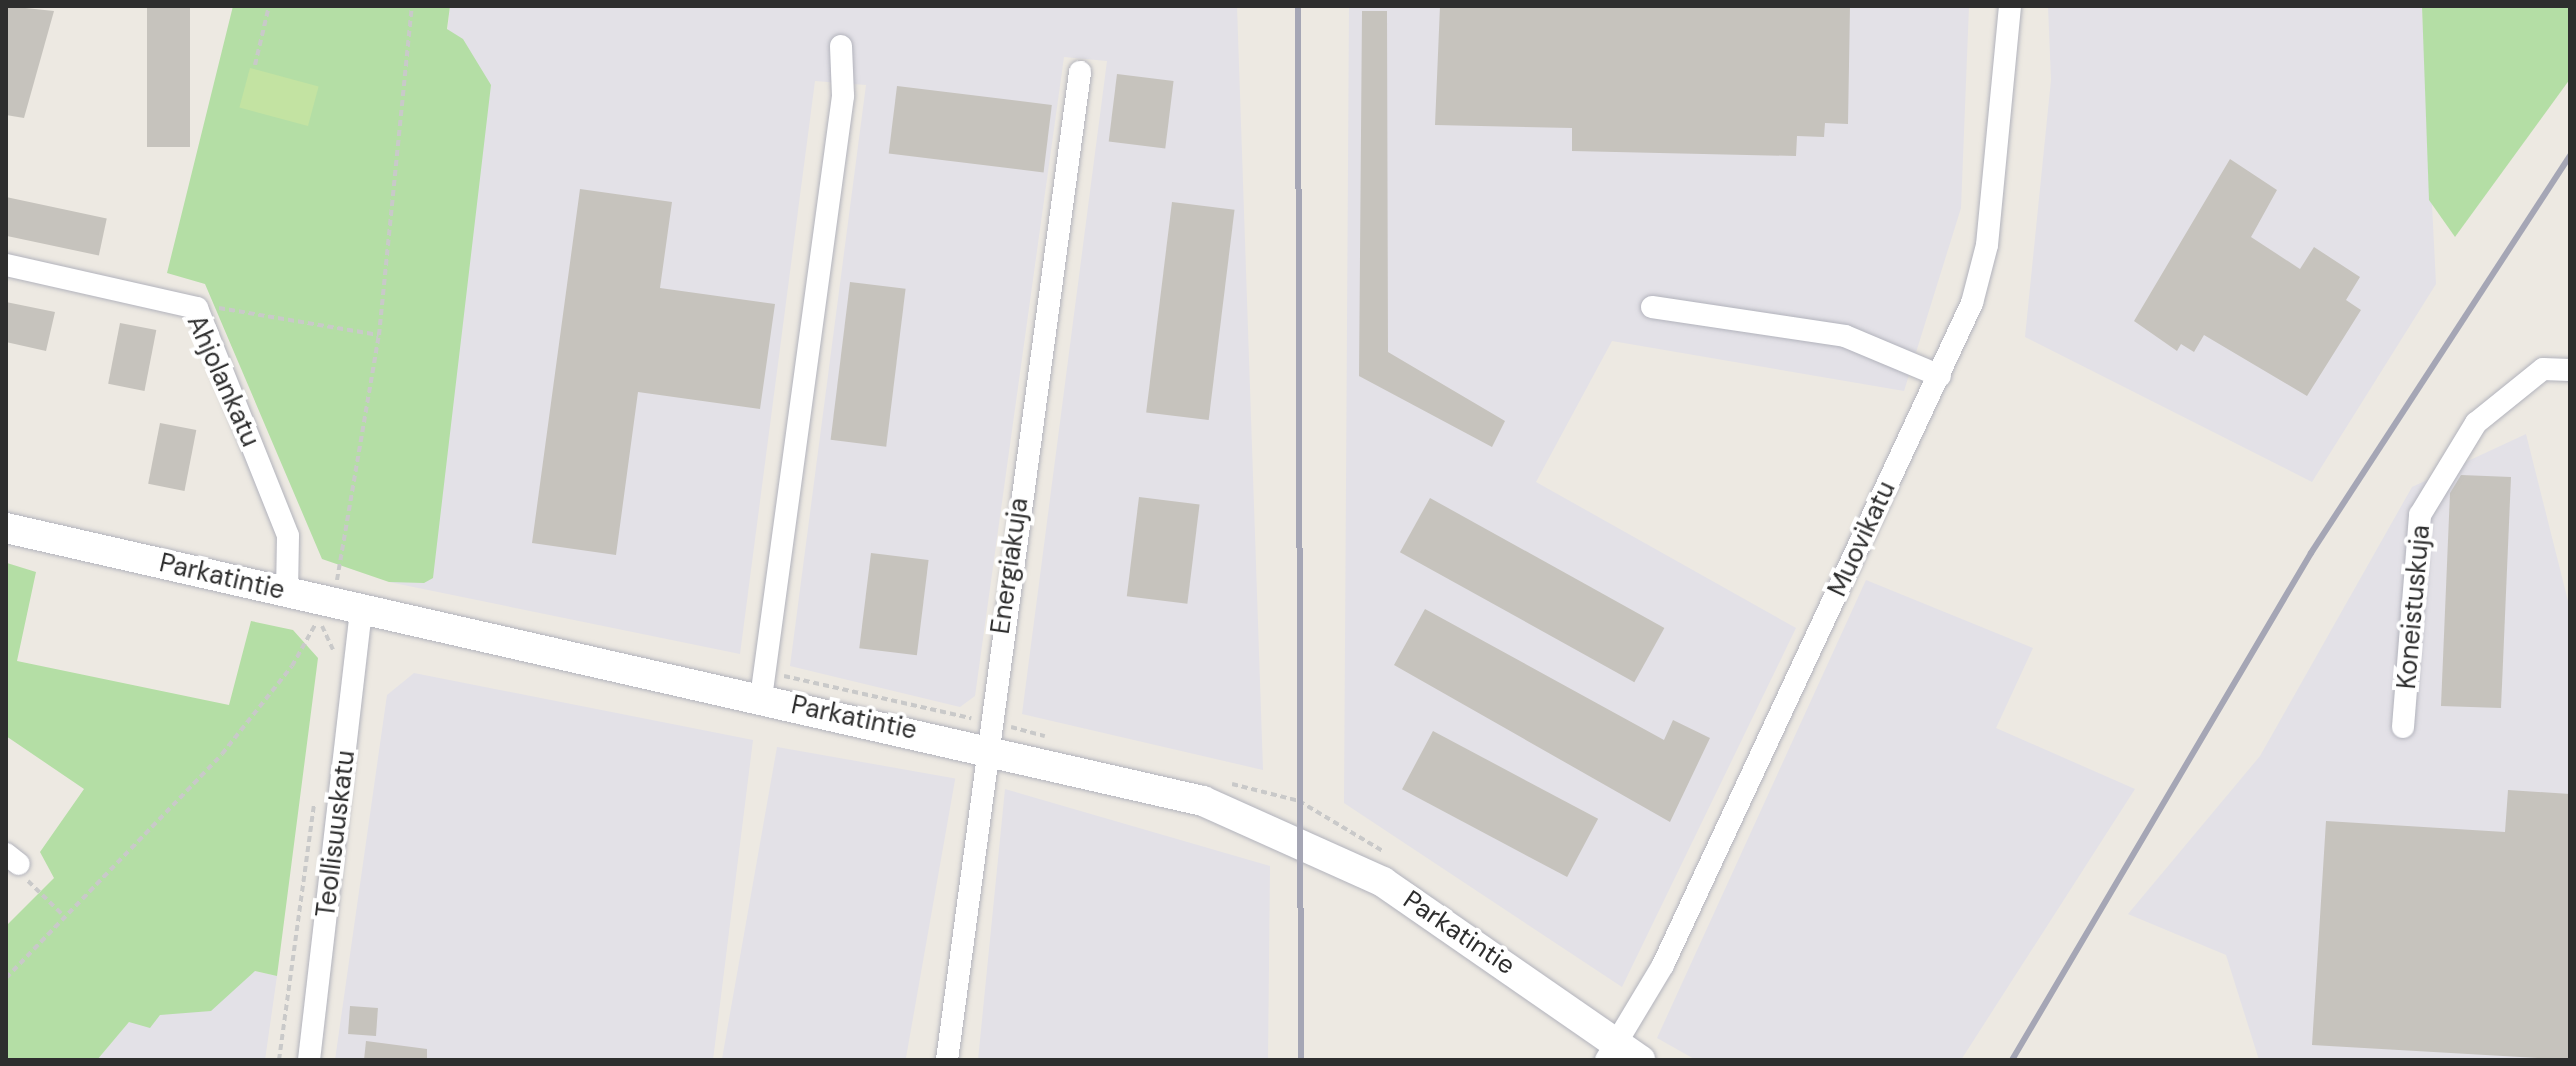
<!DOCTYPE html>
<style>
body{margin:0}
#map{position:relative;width:2576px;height:1066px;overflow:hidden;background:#ede9e2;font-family:"DM Sans",sans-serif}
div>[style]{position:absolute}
.industrial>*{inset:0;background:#e3e1e7;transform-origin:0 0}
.green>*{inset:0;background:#b4dea5}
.pitch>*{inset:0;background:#c3e3a2;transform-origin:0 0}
.building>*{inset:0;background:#c6c3bd;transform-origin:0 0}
.path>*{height:4px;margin-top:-2px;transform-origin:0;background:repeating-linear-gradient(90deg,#c9c9c9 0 6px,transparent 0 10px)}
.roads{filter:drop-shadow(0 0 2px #b2b3bc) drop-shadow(0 0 2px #b2b3bc)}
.street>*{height:22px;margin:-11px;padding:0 11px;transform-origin:11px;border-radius:11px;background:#fff}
.secondary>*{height:30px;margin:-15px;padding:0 15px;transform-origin:15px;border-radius:15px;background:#fff}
.rail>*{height:6px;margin:-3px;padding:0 3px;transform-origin:3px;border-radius:3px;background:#a5a6b5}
span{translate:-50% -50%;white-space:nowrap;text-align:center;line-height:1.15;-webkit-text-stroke:8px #fff;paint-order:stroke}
.street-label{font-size:26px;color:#2e2e2e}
.frame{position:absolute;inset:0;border:8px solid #2e2e2e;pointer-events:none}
</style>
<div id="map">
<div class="industrial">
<div style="clip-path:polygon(450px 6px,1237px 6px,1263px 770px,1022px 714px,1107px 61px,1064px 57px,975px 696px,960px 707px,790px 666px,866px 85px,815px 81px,740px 654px,389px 582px)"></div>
<div style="clip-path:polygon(1349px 6px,1969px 6px,1961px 208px,1904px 391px,1612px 341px,1536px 482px,1796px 628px,1622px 987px,1344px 803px)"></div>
<div style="clip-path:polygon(2048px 6px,2422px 6px,2436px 284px,2312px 482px,2025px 337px,2051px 80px)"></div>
<div style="clip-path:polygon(2526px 434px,2570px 609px,2570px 1060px,2259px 1060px,2226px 955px,2128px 914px,2260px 756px,2412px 487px)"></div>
<div style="clip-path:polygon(1866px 580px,2033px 648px,1996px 728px,2135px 789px,1961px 1060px,1696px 1060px,1657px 1038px)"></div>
<div style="clip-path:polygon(414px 673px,753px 740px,713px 1060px,335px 1060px,387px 695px)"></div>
<div style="left:777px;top:747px;width:181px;height:316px;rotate:10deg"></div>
<div style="clip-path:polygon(1005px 789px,1270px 866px,1268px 1060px,978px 1060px)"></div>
<div style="clip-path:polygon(185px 955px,277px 976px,265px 1060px,97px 1060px)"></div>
</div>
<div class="green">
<div style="clip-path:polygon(233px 6px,450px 6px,447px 29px,463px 39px,491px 85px,433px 578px,424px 583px,389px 582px,322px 559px,205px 284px,167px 273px)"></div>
<div style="clip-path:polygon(2422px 6px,2570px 6px,2570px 79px,2455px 237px,2429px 200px)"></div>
<div style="clip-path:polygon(7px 563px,36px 572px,17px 661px,229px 705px,251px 621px,293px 630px,318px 658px,277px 976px,255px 971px,211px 1011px,160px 1015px,150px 1028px,129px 1022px,97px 1060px,6px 1060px,6px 926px,54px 878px,40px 852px,84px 789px,6px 736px)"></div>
</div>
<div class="pitch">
<div style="left:250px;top:68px;width:71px;height:41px;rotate:15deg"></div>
</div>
<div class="building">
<div style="clip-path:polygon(6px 6px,54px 11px,24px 118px,6px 115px)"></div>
<div style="left:147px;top:6px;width:43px;height:141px"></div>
<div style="clip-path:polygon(1440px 6px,1850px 6px,1848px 124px,1825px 123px,1824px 137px,1797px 136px,1796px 156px,1572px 151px,1572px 128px,1435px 125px)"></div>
<div style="clip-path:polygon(1362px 11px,1387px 11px,1388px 352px,1505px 421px,1492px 447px,1359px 376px)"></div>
<div style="left:1117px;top:74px;width:57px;height:68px;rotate:7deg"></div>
<div style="left:897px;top:86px;width:156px;height:68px;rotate:7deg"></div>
<div style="clip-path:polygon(2230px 159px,2277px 190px,2251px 237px,2300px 269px,2314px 247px,2360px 277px,2346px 300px,2361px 310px,2307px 396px,2204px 335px,2194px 352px,2181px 344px,2177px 351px,2134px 321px)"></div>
<div style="clip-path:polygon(580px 189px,672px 202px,660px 288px,775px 304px,760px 409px,638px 392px,616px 555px,532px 543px)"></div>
<div style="left:6px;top:197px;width:103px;height:38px;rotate:12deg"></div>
<div style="left:1172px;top:202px;width:63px;height:212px;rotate:7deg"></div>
<div style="left:850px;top:282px;width:56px;height:159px;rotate:7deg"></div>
<div style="clip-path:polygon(6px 302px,55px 312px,46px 351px,6px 342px)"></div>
<div style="left:120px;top:323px;width:37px;height:62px;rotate:11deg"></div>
<div style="left:160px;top:423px;width:37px;height:62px;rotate:11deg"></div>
<div style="clip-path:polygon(2461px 475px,2511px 477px,2501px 708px,2441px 706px,2450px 493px)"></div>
<div style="left:1139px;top:497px;width:61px;height:100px;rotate:7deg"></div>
<div style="left:1430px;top:498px;width:268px;height:62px;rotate:29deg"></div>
<div style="left:871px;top:553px;width:58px;height:96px;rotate:7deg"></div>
<div style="clip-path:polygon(1425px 609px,1664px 740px,1673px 720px,1710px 738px,1670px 822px,1394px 665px)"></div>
<div style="left:1433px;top:731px;width:187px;height:66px;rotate:28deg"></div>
<div style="clip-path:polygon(2508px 790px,2570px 794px,2570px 1060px,2312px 1045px,2326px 821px,2505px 832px)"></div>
<div style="left:350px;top:1006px;width:28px;height:28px;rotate:4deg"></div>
<div style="clip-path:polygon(366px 1041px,427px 1049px,427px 1060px,364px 1060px)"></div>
</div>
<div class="path">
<div style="left:255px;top:65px;width:61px;rotate:-76.7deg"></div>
<div style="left:219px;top:308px;width:162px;rotate:9.6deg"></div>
<div style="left:337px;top:580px;width:249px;rotate:-80.3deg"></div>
<div style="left:379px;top:335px;width:331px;rotate:-84.3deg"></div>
<div style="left:322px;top:626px;width:26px;rotate:65deg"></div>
<div style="left:784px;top:676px;width:192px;rotate:12.7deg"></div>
<div style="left:1011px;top:727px;width:35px;rotate:15deg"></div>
<div style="left:1232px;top:784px;width:69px;rotate:14.2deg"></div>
<div style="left:1299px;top:801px;width:98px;rotate:30.8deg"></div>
<div style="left:28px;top:881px;width:50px;rotate:44.2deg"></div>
<div style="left:6px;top:978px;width:311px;rotate:-46deg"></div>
<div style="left:222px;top:754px;width:112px;rotate:-51.5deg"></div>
<div style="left:292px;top:666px;width:47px;rotate:-60.7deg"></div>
<div style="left:279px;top:1060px;width:257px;rotate:-82.2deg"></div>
</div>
<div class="roads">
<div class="street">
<div style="left:6px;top:265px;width:196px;rotate:12.7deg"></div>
<div style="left:197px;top:308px;width:245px;rotate:68.2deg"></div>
<div style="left:288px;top:536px;width:55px;rotate:91deg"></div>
<div style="left:1652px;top:307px;width:195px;rotate:8.5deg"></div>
<div style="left:1845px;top:336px;width:103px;rotate:22.8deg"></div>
<div style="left:761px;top:698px;width:608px;rotate:-82.24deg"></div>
<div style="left:843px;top:96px;width:50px;rotate:-92.3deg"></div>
<div style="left:2403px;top:727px;width:213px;rotate:-85.4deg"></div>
<div style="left:2420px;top:515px;width:108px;rotate:-58.7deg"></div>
<div style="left:2476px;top:423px;width:86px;rotate:-38.9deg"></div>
<div style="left:2543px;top:369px;width:27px;rotate:2deg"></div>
<div style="left:6px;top:854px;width:16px;rotate:38deg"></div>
<div style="left:309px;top:1060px;width:454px;rotate:-83.4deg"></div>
<div style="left:947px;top:1060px;width:997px;rotate:-82.33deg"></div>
<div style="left:1606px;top:1060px;width:111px;rotate:-59deg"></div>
<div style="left:1663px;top:965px;width:731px;rotate:-64.98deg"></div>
<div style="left:1972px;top:303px;width:60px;rotate:-75.5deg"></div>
<div style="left:1987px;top:245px;width:240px;rotate:-84.5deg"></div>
</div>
<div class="secondary">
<div style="left:6px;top:528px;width:1228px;rotate:12.85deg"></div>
<div style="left:1203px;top:801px;width:197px;rotate:24.2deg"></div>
<div style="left:1383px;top:882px;width:313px;rotate:34.7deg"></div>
</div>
</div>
<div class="rail">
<div style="left:1298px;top:6px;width:1054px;rotate:89.84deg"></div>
<div style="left:2012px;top:1060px;width:589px;rotate:-59.47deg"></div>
<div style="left:2311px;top:553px;width:474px;rotate:-56.9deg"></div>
</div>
<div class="street-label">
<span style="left:223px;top:381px;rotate:66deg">Ahjolankatu</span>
<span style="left:1862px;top:539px;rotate:-65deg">Muovikatu</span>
<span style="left:1010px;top:566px;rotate:-82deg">Energiakuja</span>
<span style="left:222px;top:577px;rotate:13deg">Parkatintie</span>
<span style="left:2414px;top:607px;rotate:-85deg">Koneistuskuja</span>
<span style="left:854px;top:718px;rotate:12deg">Parkatintie</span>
<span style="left:336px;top:834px;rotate:-83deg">Teollisuuskatu</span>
<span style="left:1459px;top:933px;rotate:34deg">Parkatintie</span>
</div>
<div class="frame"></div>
</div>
